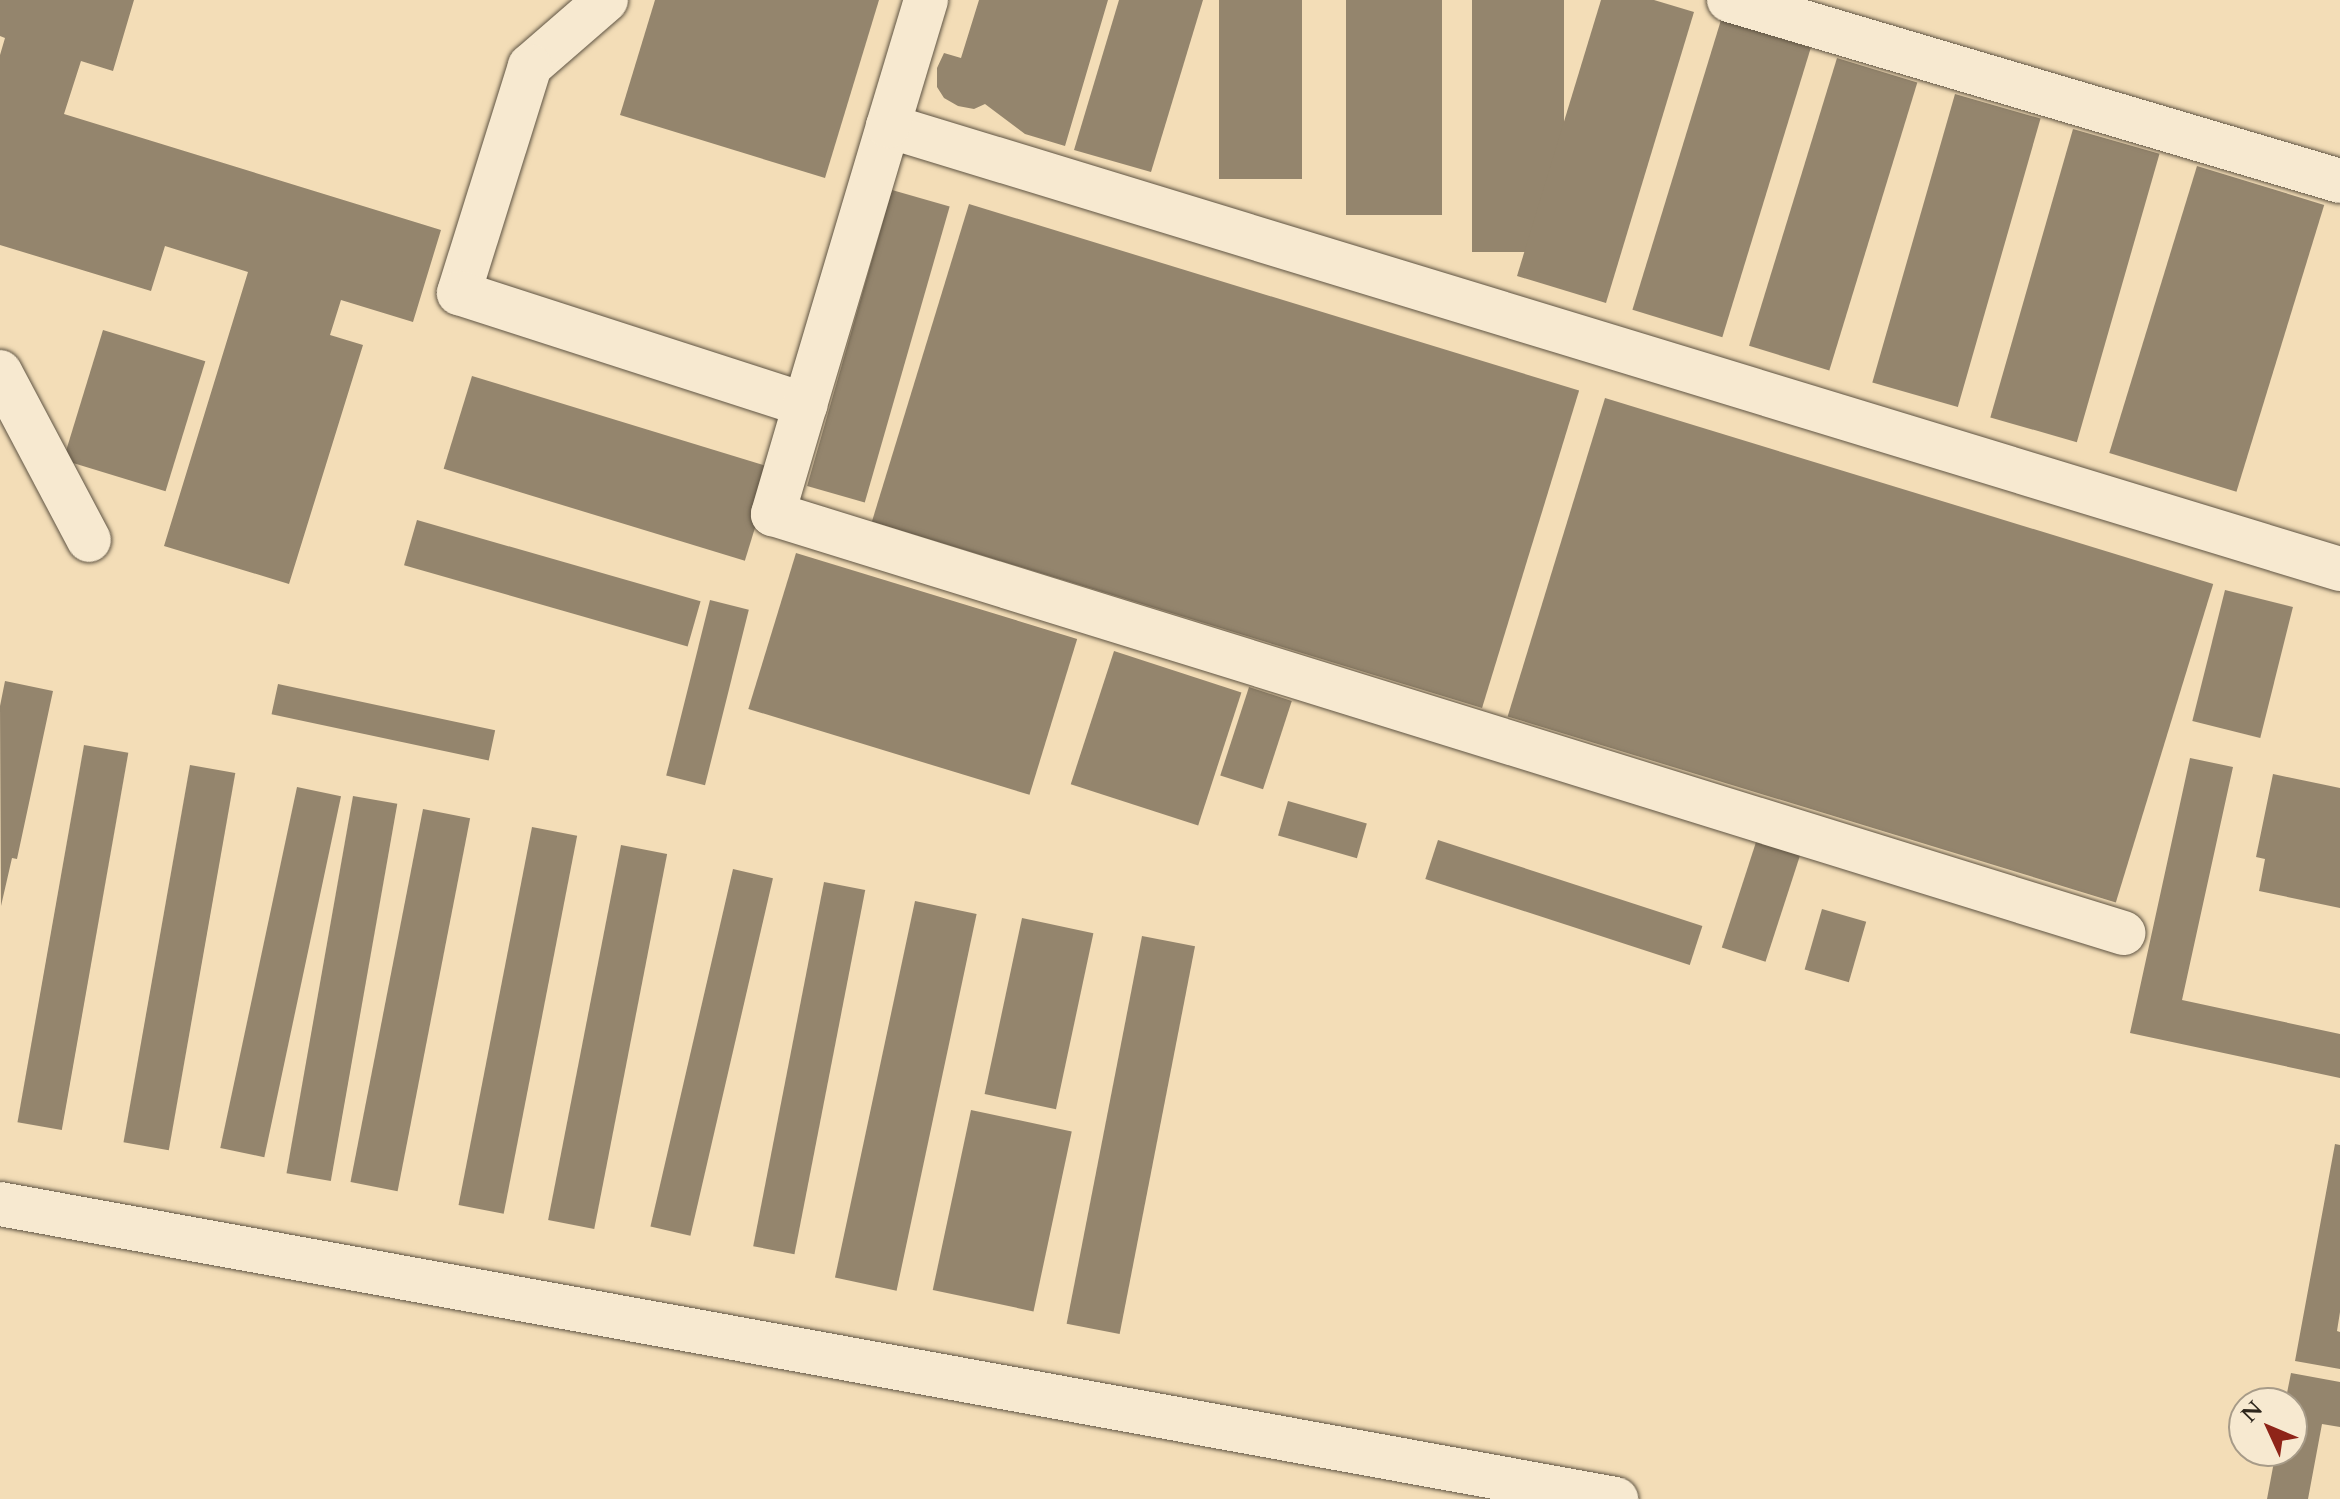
<!DOCTYPE html>
<style>
body{margin:0}
#map{position:relative;width:2340px;height:1499px;overflow:hidden;background:#f3ddb7;font-family:Cardo,serif}
div>[style]{position:absolute}
.building>*{inset:0;background:#94856d;transform-origin:0 0}
.roads{filter:drop-shadow(0 0 2px #5f5443) drop-shadow(0 0 2px #5f5443)}
.minor>*{height:44px;margin:-22px;padding:0 22px;transform-origin:22px;border-radius:22px;background:#f7e9d0}
span{translate:-50% -50%;white-space:nowrap;text-align:center;line-height:1.15;-webkit-text-stroke:8px #f7e9d0;paint-order:stroke}
.north{position:absolute;left:2228px;top:1387px;width:80px;height:80px;box-sizing:border-box;background:#f7e9d0;border:2px solid #a79b88;border-radius:50%;rotate:314deg;font-size:22px;font-weight:700;line-height:32px;text-align:center;color:#2e261c}
.north::after{content:'';display:block;margin:auto;width:28px;height:36px;background:#8f2418;clip-path:polygon(50% 0,100% 100%,50% 72%,0 100%)}
</style>
<div id="map">
<div class="building">
<div style="clip-path:polygon(0 0,134px 0,113px 71px,81px 61px,64px 114px,441px 230px,413px 322px,341px 300px,330px 335px,363px 345px,289px 584px,164px 546px,248px 272px,165px 246px,151px 291px,0 245px,0 55px,5px 38px,0 36px)"></div>
<div style="clip-path:polygon(655px 0,879px 0,825px 178px,620px 115px)"></div>
<div style="clip-path:polygon(979px 0,1108px 0,1065px 146px,1025px 134px,985px 104px,974px 109px,958px 106px,944px 98px,937px 87px,937px 68px,944px 53px,961px 58px)"></div>
<div style="clip-path:polygon(1119px 0,1203px 0,1151px 172px,1074px 150px)"></div>
<div style="left:1219px;top:0;width:83px;height:179px"></div>
<div style="left:1346px;top:0;width:96px;height:215px"></div>
<div style="left:1472px;top:0;width:92px;height:252px"></div>
<div style="clip-path:polygon(1601px 0,1654px 0,1694px 12px,1606px 303px,1517px 276px)"></div>
<div style="left:1721px;top:20px;width:94px;height:303px;rotate:17deg"></div>
<div style="left:1837px;top:58px;width:84px;height:301px;rotate:17deg"></div>
<div style="left:1955px;top:94px;width:89px;height:300px;rotate:16deg"></div>
<div style="left:2073px;top:129px;width:90px;height:300px;rotate:16deg"></div>
<div style="left:2197px;top:166px;width:133px;height:300px;rotate:17deg"></div>
<div style="left:892px;top:190px;width:60px;height:308px;rotate:16deg"></div>
<div style="left:969px;top:204px;width:638px;height:332px;rotate:17deg"></div>
<div style="left:103px;top:330px;width:107px;height:136px;rotate:17deg"></div>
<div style="left:472px;top:376px;width:315px;height:97px;rotate:17deg"></div>
<div style="left:1605px;top:398px;width:636px;height:333px;rotate:17deg"></div>
<div style="left:417px;top:520px;width:295px;height:47px;rotate:16deg"></div>
<div style="left:796px;top:553px;width:294px;height:163px;rotate:17deg"></div>
<div style="left:2225px;top:590px;width:70px;height:135px;rotate:14deg"></div>
<div style="left:710px;top:600px;width:40px;height:181px;rotate:14deg"></div>
<div style="left:1114px;top:651px;width:134px;height:140px;rotate:18deg"></div>
<div style="clip-path:polygon(5px 681px,53px 691px,17px 859px,12px 858px,1px 906px,0 706px)"></div>
<div style="left:278px;top:684px;width:222px;height:31px;rotate:12deg"></div>
<div style="left:1249px;top:687px;width:45px;height:93px;rotate:18deg"></div>
<div style="left:84px;top:745px;width:45px;height:383px;rotate:10deg"></div>
<div style="clip-path:polygon(2190px 758px,2233px 767px,2182px 1000px,2340px 1034px,2340px 1078px,2130px 1033px)"></div>
<div style="left:190px;top:765px;width:46px;height:383px;rotate:10deg"></div>
<div style="clip-path:polygon(2273px 774px,2340px 788px,2340px 908px,2259px 891px,2265px 859px,2256px 857px)"></div>
<div style="left:297px;top:787px;width:45px;height:369px;rotate:12deg"></div>
<div style="left:353px;top:796px;width:45px;height:383px;rotate:10deg"></div>
<div style="left:1288px;top:801px;width:82px;height:36px;rotate:16deg"></div>
<div style="left:423px;top:809px;width:48px;height:380px;rotate:11deg"></div>
<div style="left:532px;top:827px;width:46px;height:385px;rotate:11deg"></div>
<div style="left:1757px;top:839px;width:46px;height:114px;rotate:18deg"></div>
<div style="left:1438px;top:840px;width:278px;height:41px;rotate:18deg"></div>
<div style="left:621px;top:845px;width:47px;height:382px;rotate:11deg"></div>
<div style="left:733px;top:869px;width:41px;height:367px;rotate:13deg"></div>
<div style="left:824px;top:882px;width:42px;height:371px;rotate:11deg"></div>
<div style="left:915px;top:901px;width:63px;height:385px;rotate:12deg"></div>
<div style="left:1822px;top:909px;width:46px;height:63px;rotate:16deg"></div>
<div style="left:1022px;top:918px;width:73px;height:180px;rotate:12deg"></div>
<div style="left:1142px;top:936px;width:54px;height:395px;rotate:11deg"></div>
<div style="left:971px;top:1110px;width:103px;height:184px;rotate:12deg"></div>
<div style="clip-path:polygon(2335px 1144px,2340px 1145px,2340px 1312px,2337px 1331px,2340px 1332px,2340px 1369px,2295px 1361px)"></div>
<div style="clip-path:polygon(2291px 1373px,2340px 1382px,2340px 1427px,2322px 1424px,2308px 1499px,2267px 1499px,2276px 1451px,2292px 1451px,2292px 1403px,2285px 1403px)"></div>
</div>
<div class="roads">
<div class="minor">
<div style="left:606px;top:0;width:101px;rotate:139deg"></div>
<div style="left:530px;top:66px;width:238px;rotate:107.4deg"></div>
<div style="left:459px;top:293px;width:364px;rotate:17.9deg"></div>
<div style="left:805px;top:405px;width:291px;rotate:-73.4deg"></div>
<div style="left:888px;top:126px;width:1518px;rotate:16.97deg"></div>
<div style="left:1729px;top:0;width:637px;rotate:16.5deg"></div>
<div style="left:888px;top:126px;width:132px;rotate:-73.2deg"></div>
<div style="left:0;top:372px;width:190px;rotate:62.1deg"></div>
<div style="left:805px;top:405px;width:114px;rotate:106.4deg"></div>
<div style="left:773px;top:514px;width:1414px;rotate:17.24deg"></div>
<div style="left:0;top:1204px;width:1643px;rotate:10.35deg"></div>
</div>
</div>
<div class="north">N</div>
</div>
